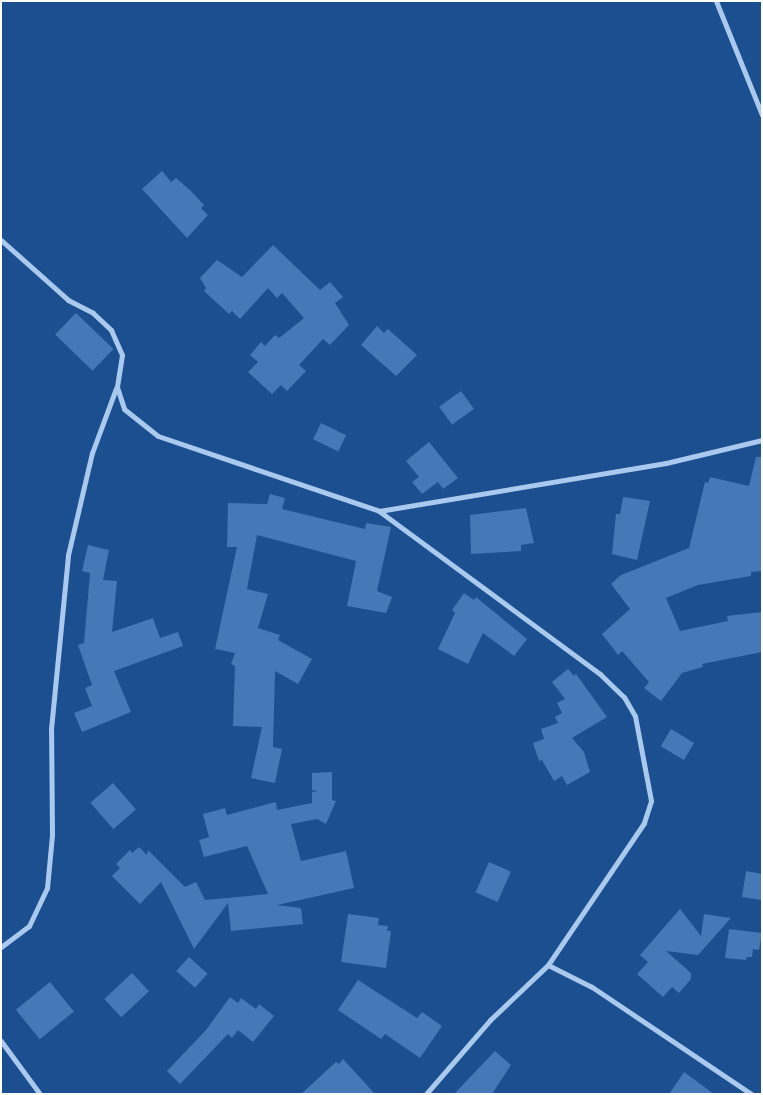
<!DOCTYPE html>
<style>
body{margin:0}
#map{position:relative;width:763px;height:1095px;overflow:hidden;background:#1b4f8f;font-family:"Varela Round",sans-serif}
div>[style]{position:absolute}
.building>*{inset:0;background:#4478b7;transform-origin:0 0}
.minor>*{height:5px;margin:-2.5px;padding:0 2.5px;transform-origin:2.5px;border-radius:2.5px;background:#a9c9ee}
span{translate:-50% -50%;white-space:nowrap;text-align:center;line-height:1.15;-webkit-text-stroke:4px #1b4f8f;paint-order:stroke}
.frame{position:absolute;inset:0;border:2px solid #fff;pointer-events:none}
</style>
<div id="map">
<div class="building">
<div style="clip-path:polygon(162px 171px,171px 182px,176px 178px,191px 191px,204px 205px,201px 208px,208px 215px,187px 238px,142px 189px)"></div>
<div style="clip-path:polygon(273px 245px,320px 290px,330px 282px,343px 297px,335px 303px,349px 325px,330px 345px,323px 339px,299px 365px,306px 371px,287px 391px,281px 385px,272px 394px,248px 372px,258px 362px,250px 355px,261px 342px,265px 346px,275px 335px,279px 338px,304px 318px,282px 293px,277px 298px,268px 288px,240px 319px,232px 311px,229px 314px,204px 291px,206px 288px,200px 278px,217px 260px,242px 277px)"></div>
<div style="left:76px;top:313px;width:52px;height:30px;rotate:44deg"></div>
<div style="clip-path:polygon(377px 326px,384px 333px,388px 329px,417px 355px,396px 376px,361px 345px)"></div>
<div style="left:461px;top:391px;width:22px;height:27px;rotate:54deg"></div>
<div style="left:321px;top:423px;width:28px;height:18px;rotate:26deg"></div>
<div style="clip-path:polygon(429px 442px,458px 478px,443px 489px,438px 482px,422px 494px,412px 482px,419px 477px,406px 461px)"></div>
<div style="clip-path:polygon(756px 457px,762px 457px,762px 571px,751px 572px,751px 576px,698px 585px,666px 598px,680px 631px,728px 621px,727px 616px,762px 612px,762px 652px,702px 664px,703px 667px,682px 673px,661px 701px,644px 688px,649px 682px,622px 651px,618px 655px,602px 634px,630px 609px,611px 584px,621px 575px,689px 548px,705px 482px,708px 483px,710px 477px,749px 486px)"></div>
<div style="clip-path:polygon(270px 494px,285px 498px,282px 509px,365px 529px,366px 523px,391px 527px,377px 591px,392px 597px,386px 613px,347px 606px,356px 561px,257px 535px,247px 589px,268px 594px,258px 628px,280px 635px,278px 640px,312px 659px,298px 684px,275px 671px,273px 747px,282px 749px,275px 783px,251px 778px,262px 727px,233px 726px,235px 666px,231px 664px,235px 653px,215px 649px,237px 547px,227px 547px,228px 503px,267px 504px)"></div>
<div style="clip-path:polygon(623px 497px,650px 501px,637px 560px,612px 554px,616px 514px,620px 514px)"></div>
<div style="clip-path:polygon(526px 508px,534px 543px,521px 545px,521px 551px,471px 554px,470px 515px)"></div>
<div style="clip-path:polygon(88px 545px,109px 550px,103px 580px,117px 581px,112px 632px,153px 618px,160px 638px,178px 632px,183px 646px,114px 671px,131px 712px,82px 732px,74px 713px,92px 706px,85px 688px,92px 685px,78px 645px,84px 643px,90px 573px,82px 571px)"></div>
<div style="clip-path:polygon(464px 593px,474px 600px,476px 597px,527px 639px,514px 656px,483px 633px,468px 664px,438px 649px,455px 613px,452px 610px)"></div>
<div style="clip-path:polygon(568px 669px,574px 676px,576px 674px,607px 717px,572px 738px,584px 752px,590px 772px,567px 785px,562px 776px,554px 781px,542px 760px,539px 761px,533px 743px,544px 739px,541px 729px,558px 723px,555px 717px,562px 713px,557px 703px,565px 699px,552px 682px)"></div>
<div style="left:671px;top:729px;width:27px;height:20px;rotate:31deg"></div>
<div style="clip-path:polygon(332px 772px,332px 800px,336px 801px,326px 824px,317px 819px,291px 824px,301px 861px,346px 851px,354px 888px,277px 905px,301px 908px,303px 924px,231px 931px,228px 903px,194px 949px,161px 882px,140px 904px,112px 876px,120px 868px,116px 864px,130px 850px,132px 853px,139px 847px,147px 855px,148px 850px,185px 887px,196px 882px,205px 900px,268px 894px,247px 846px,204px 857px,199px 840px,209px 837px,203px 814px,225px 808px,227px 815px,276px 802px,277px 810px,312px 803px,312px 792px,318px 791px,312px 790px,312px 773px)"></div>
<div style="left:113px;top:783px;width:35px;height:30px;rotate:49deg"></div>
<div style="left:489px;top:862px;width:24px;height:33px;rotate:24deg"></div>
<div style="clip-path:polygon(746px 871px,762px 874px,762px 900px,742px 897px)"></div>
<div style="clip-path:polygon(680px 909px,701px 936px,704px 914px,731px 918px,698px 955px,666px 951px,691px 973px,691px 979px,679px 993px,672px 987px,663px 997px,637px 974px,648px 962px,640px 955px)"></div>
<div style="clip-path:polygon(348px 914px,379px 918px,378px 925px,388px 926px,387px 931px,391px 931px,386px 968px,341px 962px)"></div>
<div style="clip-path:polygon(729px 929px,762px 933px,759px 950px,753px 949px,752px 957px,747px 957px,746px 960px,725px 958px)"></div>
<div style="left:189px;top:957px;width:25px;height:19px;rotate:42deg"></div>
<div style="left:132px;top:973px;width:25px;height:38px;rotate:47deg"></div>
<div style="clip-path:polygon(358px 980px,417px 1018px,422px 1012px,442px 1026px,420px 1058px,385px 1034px,381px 1039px,338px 1010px)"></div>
<div style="left:50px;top:982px;width:38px;height:44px;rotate:51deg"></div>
<div style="clip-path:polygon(230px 997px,238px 1003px,241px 998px,256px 1009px,259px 1004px,274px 1016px,253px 1042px,238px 1030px,232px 1038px,228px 1034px,180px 1084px,167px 1071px,206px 1030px)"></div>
<div style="clip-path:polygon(495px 1051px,511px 1065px,492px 1094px,454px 1094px)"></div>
<div style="clip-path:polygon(343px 1059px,375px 1094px,301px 1094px,336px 1062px,339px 1064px)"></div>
<div style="clip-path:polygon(684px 1072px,714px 1094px,669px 1094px)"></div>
</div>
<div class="minor">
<div style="left:716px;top:1px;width:123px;rotate:68deg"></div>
<div style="left:1px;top:240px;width:90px;rotate:41.8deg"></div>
<div style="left:68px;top:300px;width:28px;rotate:27deg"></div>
<div style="left:93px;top:313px;width:25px;rotate:43deg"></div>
<div style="left:111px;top:330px;width:27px;rotate:66deg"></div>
<div style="left:122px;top:355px;width:32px;rotate:99deg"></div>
<div style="left:117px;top:387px;width:23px;rotate:72deg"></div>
<div style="left:124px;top:409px;width:43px;rotate:38.5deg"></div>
<div style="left:158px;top:436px;width:233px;rotate:18.7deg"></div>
<div style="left:379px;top:511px;width:291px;rotate:-9.5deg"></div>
<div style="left:666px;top:463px;width:99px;rotate:-13.5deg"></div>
<div style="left:379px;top:511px;width:275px;rotate:36.4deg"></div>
<div style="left:600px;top:674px;width:33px;rotate:44deg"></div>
<div style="left:624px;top:697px;width:22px;rotate:60deg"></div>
<div style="left:635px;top:716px;width:86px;rotate:79.3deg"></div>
<div style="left:651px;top:801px;width:23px;rotate:108deg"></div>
<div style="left:644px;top:823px;width:171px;rotate:124.1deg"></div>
<div style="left:1px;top:947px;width:35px;rotate:-37deg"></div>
<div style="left:29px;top:926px;width:42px;rotate:-64.7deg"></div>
<div style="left:47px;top:888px;width:53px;rotate:-84.6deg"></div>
<div style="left:52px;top:835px;width:106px;rotate:-90.5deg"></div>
<div style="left:51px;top:729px;width:175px;rotate:-84.4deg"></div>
<div style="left:68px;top:555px;width:105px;rotate:-76.8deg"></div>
<div style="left:92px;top:453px;width:69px;rotate:-69.7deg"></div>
<div style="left:1px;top:1041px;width:66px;rotate:53.7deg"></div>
<div style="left:426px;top:1094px;width:98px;rotate:-49.1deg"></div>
<div style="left:490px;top:1020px;width:80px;rotate:-43.5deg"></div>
<div style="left:548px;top:965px;width:49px;rotate:26.6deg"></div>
<div style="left:592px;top:987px;width:192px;rotate:33.9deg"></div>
</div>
<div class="frame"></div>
</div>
